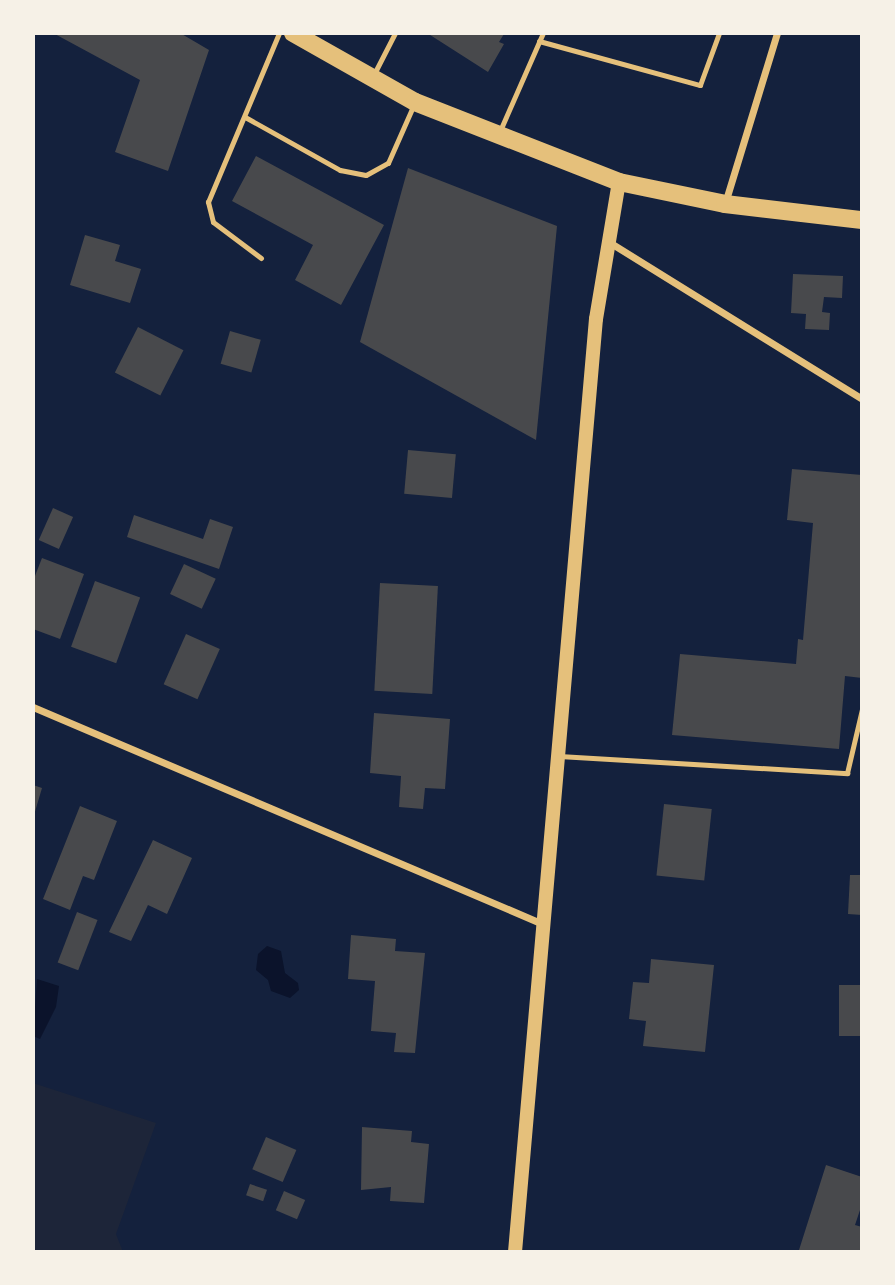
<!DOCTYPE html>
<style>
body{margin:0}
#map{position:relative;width:895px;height:1285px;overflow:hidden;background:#14213d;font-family:"Public Sans",sans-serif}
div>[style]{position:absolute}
.green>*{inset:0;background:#1d2539}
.water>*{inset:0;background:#0b132b}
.building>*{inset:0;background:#48494c;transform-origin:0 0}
.service>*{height:5px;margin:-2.5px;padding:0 2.5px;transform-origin:2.5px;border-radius:2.5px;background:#e5c07b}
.minor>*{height:7px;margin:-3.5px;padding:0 3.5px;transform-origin:3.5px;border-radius:3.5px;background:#e5c07b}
.secondary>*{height:14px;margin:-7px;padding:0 7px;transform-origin:7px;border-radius:7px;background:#e5c07b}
.primary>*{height:18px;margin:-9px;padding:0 9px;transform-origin:9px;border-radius:9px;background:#e5c07b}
span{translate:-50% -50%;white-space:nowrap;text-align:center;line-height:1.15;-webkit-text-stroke:7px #f6f1e7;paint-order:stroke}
.frame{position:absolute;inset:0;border:35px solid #f6f1e7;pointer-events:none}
</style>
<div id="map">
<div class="green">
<div style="clip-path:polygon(33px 1083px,156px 1123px,116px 1234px,123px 1252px,33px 1252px)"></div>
</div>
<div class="water">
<div style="clip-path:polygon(267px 946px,281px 951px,285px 973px,298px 983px,299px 990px,290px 998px,271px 991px,268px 980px,256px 970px,258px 954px)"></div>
<div style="clip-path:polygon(37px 979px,59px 986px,56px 1007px,40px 1039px,33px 1036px)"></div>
</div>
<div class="building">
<div style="clip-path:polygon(53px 33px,180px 33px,209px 50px,168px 171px,115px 152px,140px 80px)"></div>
<div style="clip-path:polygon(427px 33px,510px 33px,504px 34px,499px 42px,504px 44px,488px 72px)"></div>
<div style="clip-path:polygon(256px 156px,384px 225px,341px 305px,295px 280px,313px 245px,232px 201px)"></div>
<div style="clip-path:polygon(408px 168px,557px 226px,536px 440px,360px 342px)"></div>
<div style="clip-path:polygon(85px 235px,120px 245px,115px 261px,141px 269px,130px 303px,70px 285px)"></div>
<div style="clip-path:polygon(793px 274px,843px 276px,842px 298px,824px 297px,822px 312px,830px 313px,829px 330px,805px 329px,806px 314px,791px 313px)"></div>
<div style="left:138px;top:327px;width:51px;height:51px;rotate:27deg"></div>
<div style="left:230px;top:331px;width:32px;height:34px;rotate:16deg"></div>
<div style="left:408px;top:450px;width:48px;height:44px;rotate:5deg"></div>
<div style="clip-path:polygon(792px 469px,862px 475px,862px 678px,845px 676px,839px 749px,672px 735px,680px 654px,796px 664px,798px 639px,803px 640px,813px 523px,787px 520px)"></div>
<div style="left:53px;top:508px;width:22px;height:35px;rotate:24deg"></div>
<div style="clip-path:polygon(134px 515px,203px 539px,210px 519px,233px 527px,219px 569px,127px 537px)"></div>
<div style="clip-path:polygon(42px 558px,84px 574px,60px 639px,33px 629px,33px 581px)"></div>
<div style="left:184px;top:564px;width:35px;height:33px;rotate:25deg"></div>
<div style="left:95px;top:581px;width:48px;height:70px;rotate:20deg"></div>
<div style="left:380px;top:583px;width:58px;height:108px;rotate:3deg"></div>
<div style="left:186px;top:634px;width:37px;height:55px;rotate:24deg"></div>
<div style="clip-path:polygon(374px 713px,450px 719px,445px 789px,425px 788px,423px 809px,399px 807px,401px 776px,370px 773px)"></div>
<div style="clip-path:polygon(33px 785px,42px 788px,34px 815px,33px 815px)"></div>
<div style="left:664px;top:804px;width:48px;height:72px;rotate:6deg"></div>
<div style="clip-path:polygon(80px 806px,117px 821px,94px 880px,83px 876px,70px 910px,43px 899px)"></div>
<div style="clip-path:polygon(153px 840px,192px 858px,167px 914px,148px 905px,131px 941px,109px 932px)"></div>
<div style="clip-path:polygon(850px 875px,862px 875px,862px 915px,848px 914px)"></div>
<div style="left:77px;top:912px;width:22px;height:54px;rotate:21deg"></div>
<div style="clip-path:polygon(351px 935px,396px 939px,395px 951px,425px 953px,415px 1053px,394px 1052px,396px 1033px,371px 1031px,375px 981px,348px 979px)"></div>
<div style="clip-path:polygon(651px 959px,714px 965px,705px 1052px,643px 1046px,646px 1021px,629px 1019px,633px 982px,649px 983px)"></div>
<div style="left:839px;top:985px;width:23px;height:51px"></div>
<div style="clip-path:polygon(362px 1127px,412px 1131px,411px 1142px,429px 1144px,424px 1203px,390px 1201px,391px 1187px,361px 1190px)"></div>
<div style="left:266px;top:1137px;width:33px;height:35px;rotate:23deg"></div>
<div style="clip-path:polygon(826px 1165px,862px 1177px,862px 1204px,855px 1225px,862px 1227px,862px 1252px,799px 1250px)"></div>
<div style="left:250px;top:1184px;width:18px;height:12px;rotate:19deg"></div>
<div style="left:284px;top:1191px;width:23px;height:21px;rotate:23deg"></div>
</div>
<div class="service">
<div style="left:539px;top:41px;width:167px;rotate:15.3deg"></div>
<div style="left:700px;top:85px;width:55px;rotate:-69.9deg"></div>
<div style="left:374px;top:74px;width:46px;rotate:-62.9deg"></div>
<div style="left:245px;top:117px;width:109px;rotate:29.2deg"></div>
<div style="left:340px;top:170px;width:26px;rotate:11deg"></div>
<div style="left:366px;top:175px;width:25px;rotate:-29deg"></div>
<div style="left:388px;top:163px;width:64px;rotate:-66.2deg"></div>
<div style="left:499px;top:133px;width:109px;rotate:-66.3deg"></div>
<div style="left:261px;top:258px;width:60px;rotate:-143.1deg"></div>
<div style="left:213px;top:222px;width:21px;rotate:-104deg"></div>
<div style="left:208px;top:202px;width:183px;rotate:-67.2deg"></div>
<div style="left:559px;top:756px;width:289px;rotate:3.4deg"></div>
<div style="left:847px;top:773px;width:66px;rotate:-76.8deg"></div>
</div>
<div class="minor">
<div style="left:725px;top:203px;width:178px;rotate:-73deg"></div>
<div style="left:609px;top:242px;width:298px;rotate:31.8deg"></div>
<div style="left:33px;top:707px;width:554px;rotate:23.05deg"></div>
</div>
<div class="secondary">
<div style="left:515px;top:1252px;width:937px;rotate:-85.04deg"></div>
<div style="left:596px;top:319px;width:139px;rotate:-80.5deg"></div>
</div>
<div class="primary">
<div style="left:293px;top:33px;width:140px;rotate:29.5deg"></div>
<div style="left:415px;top:102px;width:219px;rotate:21.4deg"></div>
<div style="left:619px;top:182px;width:108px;rotate:11.7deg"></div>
<div style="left:725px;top:204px;width:138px;rotate:6.7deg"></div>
</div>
<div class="frame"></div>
</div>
